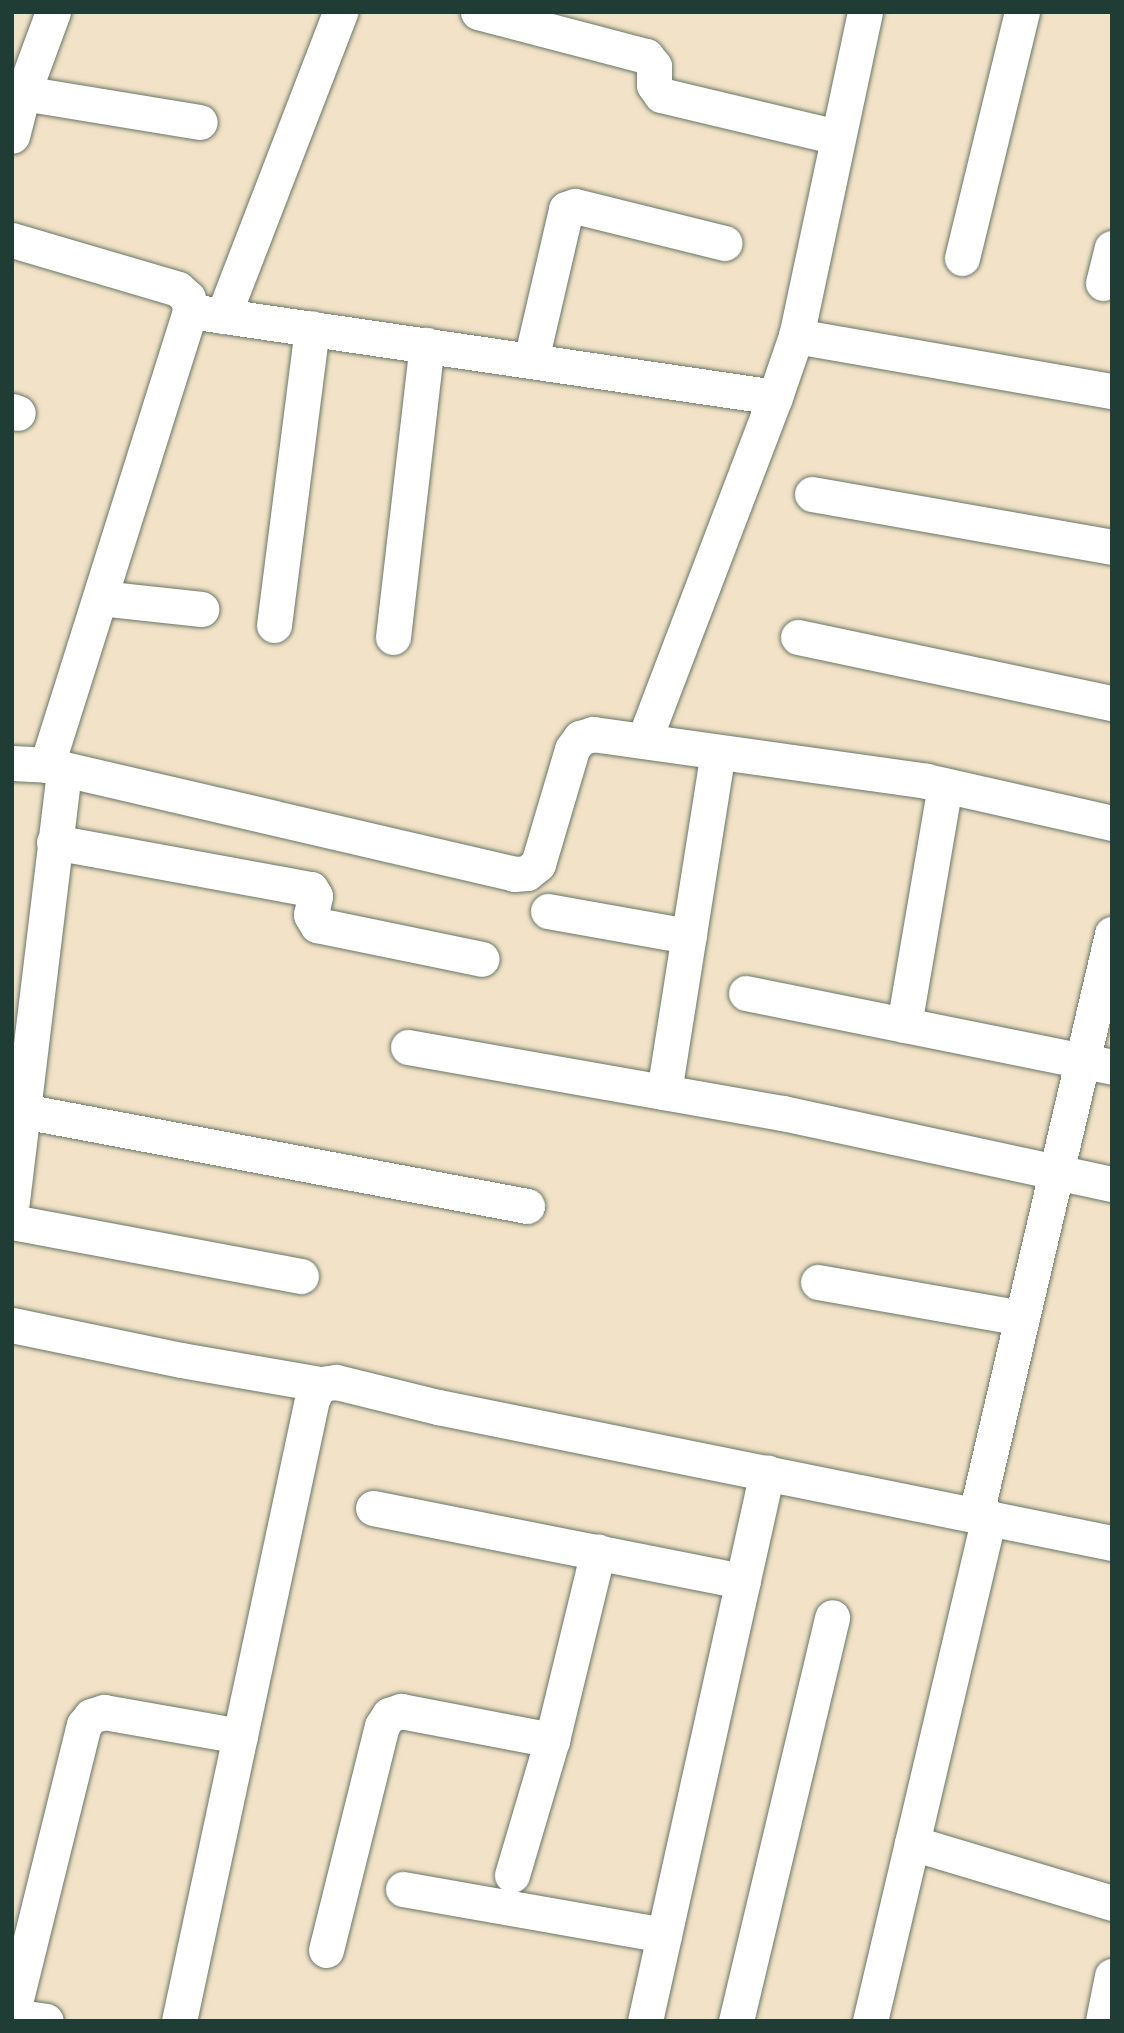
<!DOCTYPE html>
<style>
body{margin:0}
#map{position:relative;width:1124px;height:2033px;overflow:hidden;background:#f2e2c7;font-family:"Libre Bodoni",serif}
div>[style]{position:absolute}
.roads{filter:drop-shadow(0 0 2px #697767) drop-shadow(0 0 2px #697767)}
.minor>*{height:35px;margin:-17.5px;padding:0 17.5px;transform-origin:17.5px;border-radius:17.5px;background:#fff}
span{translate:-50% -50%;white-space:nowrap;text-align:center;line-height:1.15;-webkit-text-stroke:7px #fdfcf7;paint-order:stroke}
.frame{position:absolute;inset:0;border:14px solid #1f3d34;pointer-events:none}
</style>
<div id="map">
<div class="roads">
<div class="minor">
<div style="left:53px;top:12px;width:86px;rotate:110.3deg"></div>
<div style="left:23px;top:93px;width:179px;rotate:9.3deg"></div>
<div style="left:478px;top:12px;width:174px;rotate:14.7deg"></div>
<div style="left:646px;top:56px;width:13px;rotate:51deg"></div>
<div style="left:654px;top:66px;width:19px;rotate:90deg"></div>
<div style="left:654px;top:85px;width:12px;rotate:55deg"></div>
<div style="left:661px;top:95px;width:181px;rotate:13.4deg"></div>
<div style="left:865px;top:12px;width:331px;rotate:102deg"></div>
<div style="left:796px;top:336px;width:321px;rotate:9.9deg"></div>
<div style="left:12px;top:91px;width:11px;rotate:10deg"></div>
<div style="left:23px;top:93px;width:44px;rotate:104.3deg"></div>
<div style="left:12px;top:240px;width:173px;rotate:16.4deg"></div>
<div style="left:178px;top:289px;width:13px;rotate:42deg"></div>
<div style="left:188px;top:298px;width:13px;rotate:81deg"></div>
<div style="left:190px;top:311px;width:476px;rotate:107.5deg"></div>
<div style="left:962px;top:258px;width:253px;rotate:-76.3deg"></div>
<div style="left:1103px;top:283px;width:36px;rotate:-76deg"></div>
<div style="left:190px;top:311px;width:591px;rotate:8.36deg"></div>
<div style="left:775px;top:397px;width:367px;rotate:110.9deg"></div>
<div style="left:223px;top:316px;width:326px;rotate:-68.9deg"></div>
<div style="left:531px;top:360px;width:155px;rotate:-76.9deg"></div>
<div style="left:566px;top:209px;width:9px;rotate:-18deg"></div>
<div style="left:575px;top:206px;width:154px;rotate:13.9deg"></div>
<div style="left:775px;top:397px;width:65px;rotate:-71deg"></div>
<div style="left:12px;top:411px;width:6px;rotate:18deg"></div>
<div style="left:812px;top:494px;width:305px;rotate:10deg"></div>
<div style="left:100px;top:598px;width:102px;rotate:6.2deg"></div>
<div style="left:274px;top:625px;width:299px;rotate:-82.7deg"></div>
<div style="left:393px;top:637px;width:294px;rotate:-83.4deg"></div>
<div style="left:798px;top:637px;width:321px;rotate:11.9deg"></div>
<div style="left:12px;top:763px;width:35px;rotate:3deg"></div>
<div style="left:47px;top:765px;width:480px;rotate:13.1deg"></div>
<div style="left:514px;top:874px;width:13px;rotate:-4deg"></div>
<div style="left:527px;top:873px;width:14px;rotate:-39deg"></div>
<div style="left:538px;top:864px;width:120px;rotate:-73.5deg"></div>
<div style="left:572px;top:749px;width:14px;rotate:-54deg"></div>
<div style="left:580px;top:738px;width:14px;rotate:-17deg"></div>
<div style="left:593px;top:734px;width:336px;rotate:8deg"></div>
<div style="left:926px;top:781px;width:191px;rotate:12.7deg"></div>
<div style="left:54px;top:842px;width:261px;rotate:10.4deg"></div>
<div style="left:311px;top:889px;width:8px;rotate:60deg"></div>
<div style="left:315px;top:896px;width:19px;rotate:102deg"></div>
<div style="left:311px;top:915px;width:12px;rotate:59deg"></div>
<div style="left:317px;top:925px;width:168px;rotate:11.6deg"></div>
<div style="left:548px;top:911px;width:143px;rotate:10.1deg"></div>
<div style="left:746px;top:993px;width:373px;rotate:11.4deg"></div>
<div style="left:904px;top:1025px;width:243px;rotate:-80.3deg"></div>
<div style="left:408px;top:1047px;width:381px;rotate:10deg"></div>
<div style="left:783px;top:1113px;width:337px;rotate:12.2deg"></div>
<div style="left:664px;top:1092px;width:344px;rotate:-81deg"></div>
<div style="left:23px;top:1111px;width:513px;rotate:10.67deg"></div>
<div style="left:12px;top:1201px;width:435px;rotate:-83.1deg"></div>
<div style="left:12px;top:1222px;width:294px;rotate:10.6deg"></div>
<div style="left:818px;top:1282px;width:207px;rotate:10deg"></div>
<div style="left:12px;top:1325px;width:173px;rotate:11.7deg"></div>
<div style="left:181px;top:1360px;width:141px;rotate:9.8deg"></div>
<div style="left:320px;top:1384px;width:16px;rotate:-7deg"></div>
<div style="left:336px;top:1382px;width:105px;rotate:13.8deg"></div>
<div style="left:438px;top:1407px;width:688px;rotate:11.41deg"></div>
<div style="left:373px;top:1508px;width:377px;rotate:11.2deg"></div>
<div style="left:976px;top:1514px;width:596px;rotate:-76.8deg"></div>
<div style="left:912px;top:1843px;width:209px;rotate:16.7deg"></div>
<div style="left:512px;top:1875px;width:141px;rotate:-73.5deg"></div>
<div style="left:552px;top:1740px;width:194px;rotate:-76.3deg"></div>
<div style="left:403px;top:1889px;width:265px;rotate:10deg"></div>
<div style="left:326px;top:1950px;width:231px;rotate:-76deg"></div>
<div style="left:382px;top:1726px;width:13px;rotate:-58deg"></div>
<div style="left:389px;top:1715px;width:13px;rotate:-18deg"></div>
<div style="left:401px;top:1711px;width:154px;rotate:10.9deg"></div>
<div style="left:12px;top:2015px;width:299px;rotate:-76.1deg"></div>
<div style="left:84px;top:1725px;width:11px;rotate:-52deg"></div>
<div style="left:91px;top:1716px;width:14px;rotate:-17deg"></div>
<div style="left:104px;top:1712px;width:138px;rotate:10deg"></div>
<div style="left:12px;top:2016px;width:34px;rotate:8deg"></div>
<div style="left:179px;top:2021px;width:636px;rotate:-77.93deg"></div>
<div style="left:312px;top:1399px;width:17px;rotate:-62deg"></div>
<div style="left:645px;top:2021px;width:562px;rotate:-77.47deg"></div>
<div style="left:736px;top:2021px;width:415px;rotate:-76.6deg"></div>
<div style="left:870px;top:2021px;width:518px;rotate:-76.72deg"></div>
<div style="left:1103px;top:2021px;width:46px;rotate:-78.7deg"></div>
</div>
</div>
<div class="frame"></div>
</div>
